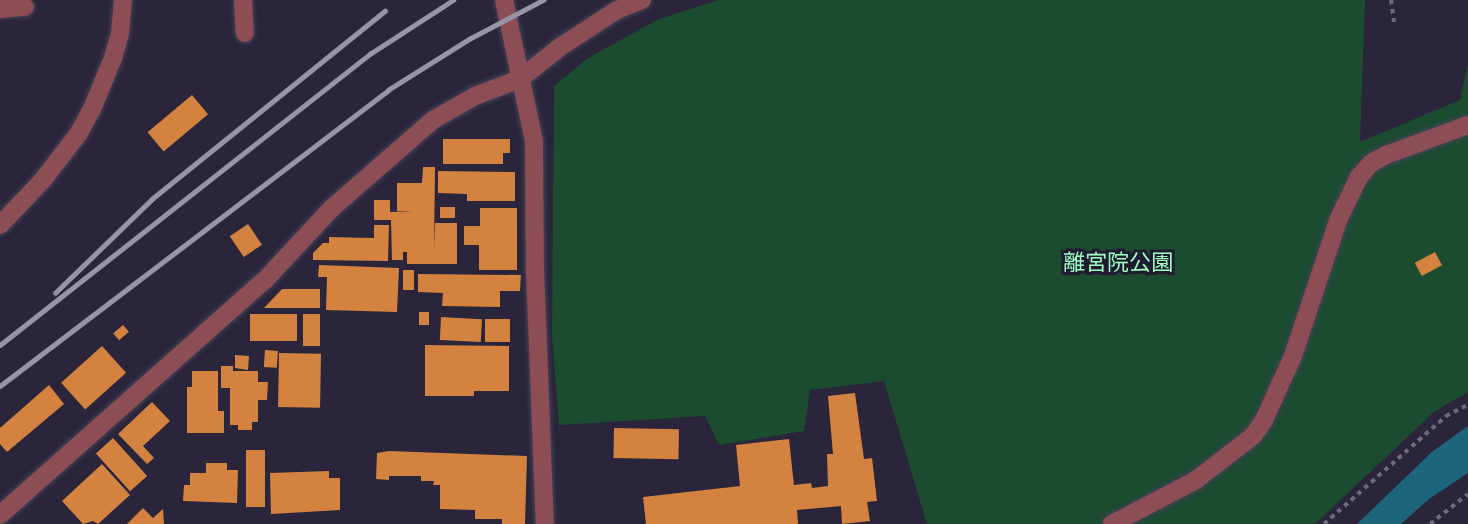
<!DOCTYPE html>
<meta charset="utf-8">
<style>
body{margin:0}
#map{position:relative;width:1468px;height:524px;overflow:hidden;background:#2a253b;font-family:"Space Grotesk","Noto Sans JP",sans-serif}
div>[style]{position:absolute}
.green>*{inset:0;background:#1b4c30}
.water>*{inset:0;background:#1d657b}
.building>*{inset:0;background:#d3833f;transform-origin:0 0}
.path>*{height:4px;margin-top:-2px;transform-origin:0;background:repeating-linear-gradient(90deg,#6e697d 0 4.5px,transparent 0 9px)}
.roads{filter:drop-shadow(0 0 2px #464156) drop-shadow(0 0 2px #464156)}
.minor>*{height:18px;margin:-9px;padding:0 9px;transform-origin:9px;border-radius:9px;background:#8c4d54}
.rail>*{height:4.5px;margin:-2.25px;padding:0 2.25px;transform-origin:2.25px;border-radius:2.25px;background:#9894a6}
span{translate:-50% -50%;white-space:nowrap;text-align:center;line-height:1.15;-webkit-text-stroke:6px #201b31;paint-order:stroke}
.park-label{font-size:22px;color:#9bfdbe}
</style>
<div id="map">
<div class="green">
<div style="clip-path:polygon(719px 0,1365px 0,1360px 142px,1460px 100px,1468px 63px,1468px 392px,1434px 412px,1315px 524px,927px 524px,884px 381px,810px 390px,804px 431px,719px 445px,705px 416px,559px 425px,552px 337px,554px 86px,588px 58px,659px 19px)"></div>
</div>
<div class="water">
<div style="clip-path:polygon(1468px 426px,1468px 473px,1429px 499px,1401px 524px,1357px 524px,1433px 451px)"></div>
</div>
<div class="building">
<div style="left:192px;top:95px;width:25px;height:58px;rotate:50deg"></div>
<div style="clip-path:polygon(443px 139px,510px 139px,510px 153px,503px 153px,503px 164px,443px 164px)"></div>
<div style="clip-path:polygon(423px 167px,435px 167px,434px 252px,435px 223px,457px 223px,457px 264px,407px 264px,407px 252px,403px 252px,403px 260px,392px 260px,391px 220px,374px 220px,374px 200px,390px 200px,390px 212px,413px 211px,397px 211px,397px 183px,422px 183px)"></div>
<div style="clip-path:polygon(438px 171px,515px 172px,515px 201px,467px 201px,467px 194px,438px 193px)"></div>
<div style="left:440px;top:207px;width:15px;height:11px"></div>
<div style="clip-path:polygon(480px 208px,517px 208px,517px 270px,479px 270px,479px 245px,464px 245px,464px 226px,480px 226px)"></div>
<div style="left:248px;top:224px;width:25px;height:22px;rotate:56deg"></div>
<div style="clip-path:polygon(374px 225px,389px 225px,388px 261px,313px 260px,313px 253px,323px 243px,329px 243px,329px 237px,374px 238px)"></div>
<div style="left:1435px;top:252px;width:15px;height:23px;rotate:62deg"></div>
<div style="clip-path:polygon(319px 265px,399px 268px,397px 312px,326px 310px,327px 277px,318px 277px)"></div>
<div style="left:403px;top:270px;width:11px;height:20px"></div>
<div style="clip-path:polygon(418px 274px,521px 275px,520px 291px,500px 291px,500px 307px,442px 306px,443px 293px,418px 292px)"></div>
<div style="clip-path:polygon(282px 289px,320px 289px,320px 308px,264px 308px)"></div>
<div style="left:419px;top:312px;width:10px;height:13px"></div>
<div style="left:250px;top:314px;width:47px;height:27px"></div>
<div style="left:303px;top:314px;width:17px;height:32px"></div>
<div style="left:441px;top:317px;width:41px;height:23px;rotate:3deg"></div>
<div style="left:485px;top:319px;width:25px;height:23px"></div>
<div style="left:123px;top:325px;width:9px;height:13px;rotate:49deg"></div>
<div style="clip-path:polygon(425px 345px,509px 346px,509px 391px,474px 391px,474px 396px,425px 396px)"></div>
<div style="left:102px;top:346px;width:36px;height:55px;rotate:48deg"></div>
<div style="left:265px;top:350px;width:13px;height:17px;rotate:4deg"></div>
<div style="left:279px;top:353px;width:42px;height:54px;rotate:1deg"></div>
<div style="clip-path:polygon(235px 355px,249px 356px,248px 370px,235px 368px)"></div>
<div style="clip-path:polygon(221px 366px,233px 366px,233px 371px,258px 371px,258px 382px,268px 382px,267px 400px,258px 400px,258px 422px,252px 422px,252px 430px,238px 430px,238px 425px,230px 425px,230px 388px,221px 388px)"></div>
<div style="clip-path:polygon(192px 371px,218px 371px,218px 411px,224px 411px,224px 433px,187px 433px,187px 387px,192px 387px)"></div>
<div style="clip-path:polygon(49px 385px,64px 404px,7px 452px,0 444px,0 428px)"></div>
<div style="clip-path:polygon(855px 393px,864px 459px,872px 458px,877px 501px,867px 502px,870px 521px,842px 524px,841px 506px,797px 510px,798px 524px,646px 524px,643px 497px,740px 486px,736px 445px,789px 439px,794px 485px,811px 483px,812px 488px,828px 486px,827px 454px,833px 454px,828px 396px)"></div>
<div style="clip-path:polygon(152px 402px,170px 421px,143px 446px,154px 458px,147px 464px,118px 434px)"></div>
<div style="left:614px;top:428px;width:65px;height:30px;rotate:1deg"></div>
<div style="left:113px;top:438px;width:51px;height:23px;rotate:48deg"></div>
<div style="left:246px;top:450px;width:19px;height:57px"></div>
<div style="clip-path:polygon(389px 451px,527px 456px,525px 524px,502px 524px,502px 519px,475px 519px,475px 510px,440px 509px,440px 485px,433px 485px,434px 481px,421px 481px,421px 476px,389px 476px,389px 480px,376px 479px,377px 453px)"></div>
<div style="clip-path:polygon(206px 463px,227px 463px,227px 470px,238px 470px,237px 503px,183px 501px,184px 485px,190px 485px,190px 473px,206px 473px)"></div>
<div style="clip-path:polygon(102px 464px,130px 495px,98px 524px,93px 521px,83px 524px,62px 501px)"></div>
<div style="clip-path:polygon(329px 471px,329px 478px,340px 478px,340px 510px,271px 514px,270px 473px)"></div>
<div style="clip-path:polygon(143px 508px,153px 518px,163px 509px,164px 524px,127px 524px)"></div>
</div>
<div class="path">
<div style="left:1391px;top:0;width:22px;rotate:82deg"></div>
<div style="left:1324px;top:524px;width:163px;rotate:-41.5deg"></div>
<div style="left:1446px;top:416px;width:25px;rotate:-27deg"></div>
<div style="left:1430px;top:524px;width:48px;rotate:-38.3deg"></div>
</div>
<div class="roads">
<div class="minor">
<div style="left:243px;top:0;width:33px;rotate:87deg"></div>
<div style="left:504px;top:0;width:144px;rotate:78deg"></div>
<div style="left:534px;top:141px;width:128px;rotate:89.6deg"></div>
<div style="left:535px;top:269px;width:255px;rotate:87.8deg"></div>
<div style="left:0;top:9px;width:25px;rotate:-5deg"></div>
<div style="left:0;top:225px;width:61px;rotate:-46.3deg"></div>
<div style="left:42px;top:181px;width:61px;rotate:-52.4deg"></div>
<div style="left:79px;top:133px;width:27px;rotate:-62deg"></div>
<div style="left:92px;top:109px;width:55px;rotate:-67.6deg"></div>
<div style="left:113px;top:58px;width:25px;rotate:-74deg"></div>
<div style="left:120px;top:34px;width:34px;rotate:-85deg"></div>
<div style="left:0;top:515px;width:354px;rotate:-41.6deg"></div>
<div style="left:265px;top:280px;width:98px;rotate:-47.1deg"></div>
<div style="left:332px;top:208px;width:134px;rotate:-41.1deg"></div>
<div style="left:433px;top:120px;width:48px;rotate:-29.7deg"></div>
<div style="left:475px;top:96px;width:48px;rotate:-20.7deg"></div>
<div style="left:520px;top:79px;width:51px;rotate:-38.7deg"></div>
<div style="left:560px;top:47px;width:68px;rotate:-33deg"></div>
<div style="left:617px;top:10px;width:27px;rotate:-22deg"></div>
<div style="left:1112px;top:524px;width:95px;rotate:-27.6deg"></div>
<div style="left:1196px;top:480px;width:72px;rotate:-37.7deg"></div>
<div style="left:1253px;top:436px;width:19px;rotate:-55deg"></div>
<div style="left:1264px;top:420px;width:70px;rotate:-65.6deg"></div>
<div style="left:1293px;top:356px;width:145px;rotate:-71.6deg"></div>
<div style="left:1339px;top:218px;width:46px;rotate:-64deg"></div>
<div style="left:1359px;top:177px;width:18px;rotate:-49deg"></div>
<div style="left:1371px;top:163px;width:17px;rotate:-28deg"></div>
<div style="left:1386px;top:155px;width:87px;rotate:-20.1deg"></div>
</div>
</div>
<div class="rail">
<div style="left:55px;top:293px;width:136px;rotate:-44.1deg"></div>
<div style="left:153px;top:198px;width:298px;rotate:-38.9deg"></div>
<div style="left:0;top:345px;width:471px;rotate:-38.2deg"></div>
<div style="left:370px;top:54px;width:99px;rotate:-33deg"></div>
<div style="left:0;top:386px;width:488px;rotate:-37.3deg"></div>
<div style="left:388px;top:90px;width:96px;rotate:-32.2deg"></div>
<div style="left:469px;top:39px;width:84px;rotate:-27.8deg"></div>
</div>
<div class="park-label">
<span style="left:1118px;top:263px">離宮院公園</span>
</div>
</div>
